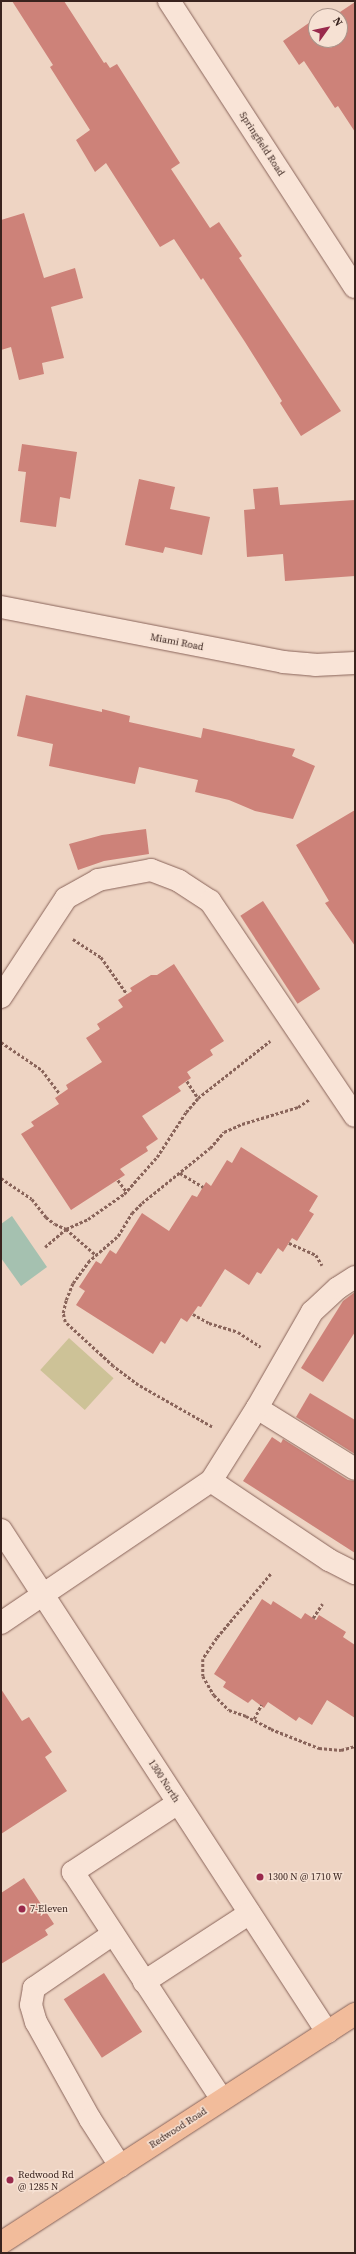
<!DOCTYPE html>
<style>
body{margin:0}
#map{position:relative;width:356px;height:2254px;overflow:hidden;background:#eed4c3;font-family:"Source Serif 4",serif}
div>[style]{position:absolute}
.green>*{inset:0;background:#cdc297;transform-origin:0 0}
.water>*{inset:0;background:#a5c1b0}
.building>*{inset:0;background:#cd8279;transform-origin:0 0}
.path>*{height:2.5px;margin-top:-1.25px;transform-origin:0;background:repeating-linear-gradient(90deg,#89645a 0 3px,transparent 0 5px)}
.roads{filter:drop-shadow(0 0 1px #89645a) drop-shadow(0 0 1px #89645a)}
.minor>*{height:22px;margin:-11px;padding:0 11px;transform-origin:11px;border-radius:11px;background:#f9e4d7}
.major>*{height:22px;margin:-11px;padding:0 11px;transform-origin:11px;border-radius:11px;background:#f2bc9b}
.dots>*{width:11px;height:11px;translate:-50% -50%;box-sizing:border-box;border:2px solid #f6e1d3;border-radius:50%}
span{translate:-50% -50%;white-space:nowrap;text-align:center;line-height:1.15;-webkit-text-stroke:3px #f6e1d3;paint-order:stroke}
.street-label{font-size:10px;color:#39231e}
.poi-label{font-size:10px;color:#39231e}
.left{translate:0 -50%;text-align:left}
.frame{position:absolute;inset:0;border:2px solid #39231e;pointer-events:none}
.north{position:absolute;left:308px;top:8px;width:40px;height:40px;box-sizing:border-box;background:#f6e1d3;border:1px solid #aa958b;border-radius:50%;rotate:57deg;font-size:11px;font-weight:700;line-height:16px;text-align:center;color:#39231e}
.north::after{content:'';display:block;margin:auto;width:14px;height:18px;background:#99294c;clip-path:polygon(50% 0,100% 100%,50% 72%,0 100%)}
</style>
<div id="map">
<div class="green">
<div style="left:69px;top:1338px;width:60px;height:43px;rotate:42deg"></div>
</div>
<div class="water">
<div style="clip-path:polygon(12px 1216px,47px 1267px,21px 1286px,1px 1258px,1px 1224px)"></div>
</div>
<div class="building">
<div style="clip-path:polygon(12px 1px,64px 1px,104px 63px,106px 62px,110px 68px,117px 64px,180px 163px,171px 169px,210px 228px,219px 222px,242px 256px,239px 258px,341px 411px,301px 436px,280px 403px,282px 401px,245px 342px,203px 278px,201px 280px,174px 239px,160px 247px,106px 163px,95px 172px,76px 140px,90px 130px,50px 67px,53px 65px)"></div>
<div style="clip-path:polygon(355px 2px,355px 132px,338px 106px,335px 108px,304px 61px,299px 65px,283px 41px,316px 18px,316px 40px,340px 40px,340px 16px,334px 16px)"></div>
<div style="clip-path:polygon(24px 213px,44px 278px,75px 268px,83px 298px,51px 307px,64px 358px,42px 363px,44px 374px,19px 380px,11px 347px,1px 350px,1px 220px)"></div>
<div style="clip-path:polygon(22px 444px,77px 452px,70px 499px,60px 497px,56px 527px,20px 522px,26px 472px,18px 471px)"></div>
<div style="clip-path:polygon(139px 479px,175px 487px,170px 509px,210px 517px,202px 555px,165px 547px,163px 553px,125px 545px)"></div>
<div style="clip-path:polygon(278px 487px,280px 505px,355px 500px,355px 576px,285px 581px,283px 554px,247px 557px,244px 510px,255px 509px,253px 489px)"></div>
<div style="clip-path:polygon(26px 695px,102px 712px,102px 709px,130px 716px,129px 722px,201px 738px,203px 728px,295px 749px,292px 756px,315px 766px,293px 819px,255px 811px,229px 800px,195px 792px,198px 780px,139px 767px,135px 784px,49px 766px,53px 744px,17px 736px)"></div>
<div style="clip-path:polygon(355px 810px,355px 946px,325px 903px,329px 901px,296px 845px)"></div>
<div style="clip-path:polygon(146px 829px,149px 854px,104px 861px,78px 870px,69px 844px,102px 835px)"></div>
<div style="left:263px;top:901px;width:105px;height:27px;rotate:57deg"></div>
<div style="clip-path:polygon(174px 964px,224px 1041px,210px 1050px,213px 1055px,187px 1072px,191px 1078px,178px 1087px,181px 1091px,142px 1116px,158px 1139px,146px 1147px,148px 1151px,120px 1169px,125px 1175px,71px 1210px,21px 1134px,34px 1126px,31px 1122px,59px 1104px,55px 1098px,68px 1089px,66px 1085px,102px 1062px,86px 1038px,100px 1029px,97px 1024px,123px 1007px,118px 1000px,132px 991px,130px 988px,151px 975px,157px 975px)"></div>
<div style="clip-path:polygon(241px 1147px,318px 1196px,309px 1211px,314px 1214px,297px 1241px,292px 1238px,283px 1252px,278px 1248px,261px 1274px,257px 1272px,249px 1285px,225px 1269px,201px 1307px,198px 1306px,187px 1322px,181px 1318px,165px 1344px,161px 1341px,153px 1354px,76px 1305px,85px 1291px,79px 1287px,96px 1261px,101px 1264px,110px 1250px,116px 1254px,142px 1213px,169px 1231px,192px 1195px,197px 1197px,206px 1182px,211px 1186px,227px 1160px,232px 1163px)"></div>
<div style="clip-path:polygon(355px 1292px,355px 1332px,323px 1382px,301px 1368px,343px 1301px)"></div>
<div style="clip-path:polygon(310px 1393px,355px 1420px,355px 1454px,296px 1417px)"></div>
<div style="clip-path:polygon(272px 1437px,281px 1443px,283px 1439px,348px 1480px,355px 1481px,355px 1553px,243px 1481px)"></div>
<div style="clip-path:polygon(262px 1599px,271px 1605px,273px 1601px,301px 1619px,305px 1613px,316px 1620px,319px 1615px,346px 1632px,343px 1637px,355px 1645px,355px 1718px,327px 1700px,312px 1725px,299px 1717px,296px 1721px,268px 1702px,264px 1708px,252px 1699px,248px 1703px,223px 1687px,226px 1682px,214px 1674px)"></div>
<div style="clip-path:polygon(1px 1689px,22px 1721px,29px 1717px,52px 1752px,45px 1757px,67px 1791px,1px 1834px)"></div>
<div style="clip-path:polygon(24px 1878px,54px 1924px,45px 1930px,48px 1935px,1px 1964px,1px 1893px)"></div>
<div style="left:104px;top:1973px;width:70px;height:48px;rotate:57deg"></div>
</div>
<div class="path">
<div style="left:73px;top:939px;width:33px;rotate:33deg"></div>
<div style="left:101px;top:957px;width:45px;rotate:54.9deg"></div>
<div style="left:1px;top:1042px;width:50px;rotate:34.3deg"></div>
<div style="left:42px;top:1070px;width:30px;rotate:53deg"></div>
<div style="left:187px;top:1081px;width:20px;rotate:57deg"></div>
<div style="left:180px;top:1173px;width:27px;rotate:31deg"></div>
<div style="left:1px;top:1178px;width:37px;rotate:34deg"></div>
<div style="left:32px;top:1199px;width:23px;rotate:52deg"></div>
<div style="left:46px;top:1217px;width:11px;rotate:38deg"></div>
<div style="left:55px;top:1224px;width:12px;rotate:24deg"></div>
<div style="left:66px;top:1229px;width:40px;rotate:41deg"></div>
<div style="left:118px;top:1180px;width:14px;rotate:54deg"></div>
<div style="left:289px;top:1243px;width:30px;rotate:24deg"></div>
<div style="left:316px;top:1255px;width:12px;rotate:59deg"></div>
<div style="left:45px;top:1247px;width:28px;rotate:-41deg"></div>
<div style="left:66px;top:1229px;width:24px;rotate:-24deg"></div>
<div style="left:88px;top:1219px;width:44px;rotate:-34.8deg"></div>
<div style="left:124px;top:1194px;width:50px;rotate:-48.3deg"></div>
<div style="left:157px;top:1157px;width:54px;rotate:-57.2deg"></div>
<div style="left:186px;top:1112px;width:18px;rotate:-49deg"></div>
<div style="left:198px;top:1098px;width:92px;rotate:-38.4deg"></div>
<div style="left:193px;top:1314px;width:18px;rotate:29deg"></div>
<div style="left:209px;top:1323px;width:30px;rotate:17deg"></div>
<div style="left:238px;top:1332px;width:27px;rotate:33deg"></div>
<div style="left:212px;top:1427px;width:85px;rotate:-150.4deg"></div>
<div style="left:138px;top:1385px;width:31px;rotate:-143deg"></div>
<div style="left:113px;top:1366px;width:65px;rotate:-137.5deg"></div>
<div style="left:65px;top:1322px;width:9px;rotate:-103deg"></div>
<div style="left:63px;top:1313px;width:13px;rotate:-77deg"></div>
<div style="left:66px;top:1300px;width:18px;rotate:-68deg"></div>
<div style="left:73px;top:1283px;width:26px;rotate:-54deg"></div>
<div style="left:88px;top:1262px;width:40px;rotate:-41deg"></div>
<div style="left:118px;top:1236px;width:27px;rotate:-59deg"></div>
<div style="left:132px;top:1213px;width:14px;rotate:-45deg"></div>
<div style="left:142px;top:1203px;width:87px;rotate:-39deg"></div>
<div style="left:210px;top:1148px;width:21px;rotate:-49deg"></div>
<div style="left:224px;top:1132px;width:20px;rotate:-24deg"></div>
<div style="left:242px;top:1124px;width:59px;rotate:-16.9deg"></div>
<div style="left:298px;top:1107px;width:14px;rotate:-34deg"></div>
<div style="left:271px;top:1574px;width:84px;rotate:130.2deg"></div>
<div style="left:217px;top:1638px;width:25px;rotate:124deg"></div>
<div style="left:203px;top:1659px;width:17px;rotate:90deg"></div>
<div style="left:203px;top:1676px;width:22px;rotate:60deg"></div>
<div style="left:214px;top:1695px;width:21px;rotate:45deg"></div>
<div style="left:229px;top:1710px;width:18px;rotate:19deg"></div>
<div style="left:246px;top:1716px;width:28px;rotate:27deg"></div>
<div style="left:271px;top:1729px;width:52px;rotate:21.6deg"></div>
<div style="left:319px;top:1748px;width:22px;rotate:5deg"></div>
<div style="left:341px;top:1750px;width:15px;rotate:-16deg"></div>
<div style="left:313px;top:1618px;width:17px;rotate:-57deg"></div>
<div style="left:254px;top:1719px;width:16px;rotate:-63deg"></div>
</div>
<div class="roads">
<div class="minor">
<div style="left:169px;top:1px;width:341px;rotate:57deg"></div>
<div style="left:1px;top:607px;width:287px;rotate:11deg"></div>
<div style="left:283px;top:662px;width:32px;rotate:5deg"></div>
<div style="left:315px;top:665px;width:40px;rotate:-2.9deg"></div>
<div style="left:1px;top:997px;width:118px;rotate:-56.7deg"></div>
<div style="left:66px;top:898px;width:37px;rotate:-29deg"></div>
<div style="left:98px;top:880px;width:54px;rotate:-10.7deg"></div>
<div style="left:151px;top:870px;width:30px;rotate:21deg"></div>
<div style="left:179px;top:881px;width:37px;rotate:33deg"></div>
<div style="left:210px;top:901px;width:259px;rotate:56deg"></div>
<div style="left:257px;top:1408px;width:115px;rotate:31.9deg"></div>
<div style="left:211px;top:1481px;width:142px;rotate:33.8deg"></div>
<div style="left:329px;top:1560px;width:29px;rotate:27deg"></div>
<div style="left:1px;top:1530px;width:599px;rotate:57deg"></div>
<div style="left:1px;top:1623px;width:254px;rotate:-34.1deg"></div>
<div style="left:211px;top:1481px;width:86px;rotate:-57.8deg"></div>
<div style="left:257px;top:1408px;width:111px;rotate:-60.2deg"></div>
<div style="left:312px;top:1312px;width:35px;rotate:-43deg"></div>
<div style="left:338px;top:1288px;width:20px;rotate:-33deg"></div>
<div style="left:178px;top:1803px;width:126px;rotate:146.7deg"></div>
<div style="left:73px;top:1872px;width:272px;rotate:56.8deg"></div>
<div style="left:113px;top:1934px;width:96px;rotate:145.6deg"></div>
<div style="left:34px;top:1988px;width:17px;rotate:100deg"></div>
<div style="left:31px;top:2005px;width:18px;rotate:74deg"></div>
<div style="left:36px;top:2022px;width:111px;rotate:60.9deg"></div>
<div style="left:90px;top:2119px;width:56px;rotate:57.4deg"></div>
<div style="left:144px;top:1982px;width:126px;rotate:-33.1deg"></div>
</div>
<div class="major">
<div style="left:1px;top:2243px;width:422px;rotate:-32.9deg"></div>
</div>
</div>
<div class="dots">
<div style="left:260px;top:1877px;background:#99294c"></div>
<div style="left:22px;top:1909px;background:#99294c"></div>
<div style="left:10px;top:2180px;background:#99294c"></div>
</div>
<div class="street-label">
<span style="left:262px;top:144px;rotate:57deg">Springfield Road</span>
<span style="left:177px;top:642px;rotate:11deg">Miami Road</span>
<span style="left:164px;top:1781px;rotate:57deg">1300 North</span>
<span style="left:178px;top:2128px;rotate:-33deg">Redwood Road</span>
</div>
<div class="poi-label">
<span class="left" style="left:268px;top:1877px">1300 N @ 1710 W</span>
<span class="left" style="left:30px;top:1909px">7-Eleven</span>
<span class="left" style="left:18px;top:2180px">Redwood Rd<br>@ 1285 N</span>
</div>
<div class="frame"></div>
<div class="north">N</div>
</div>
